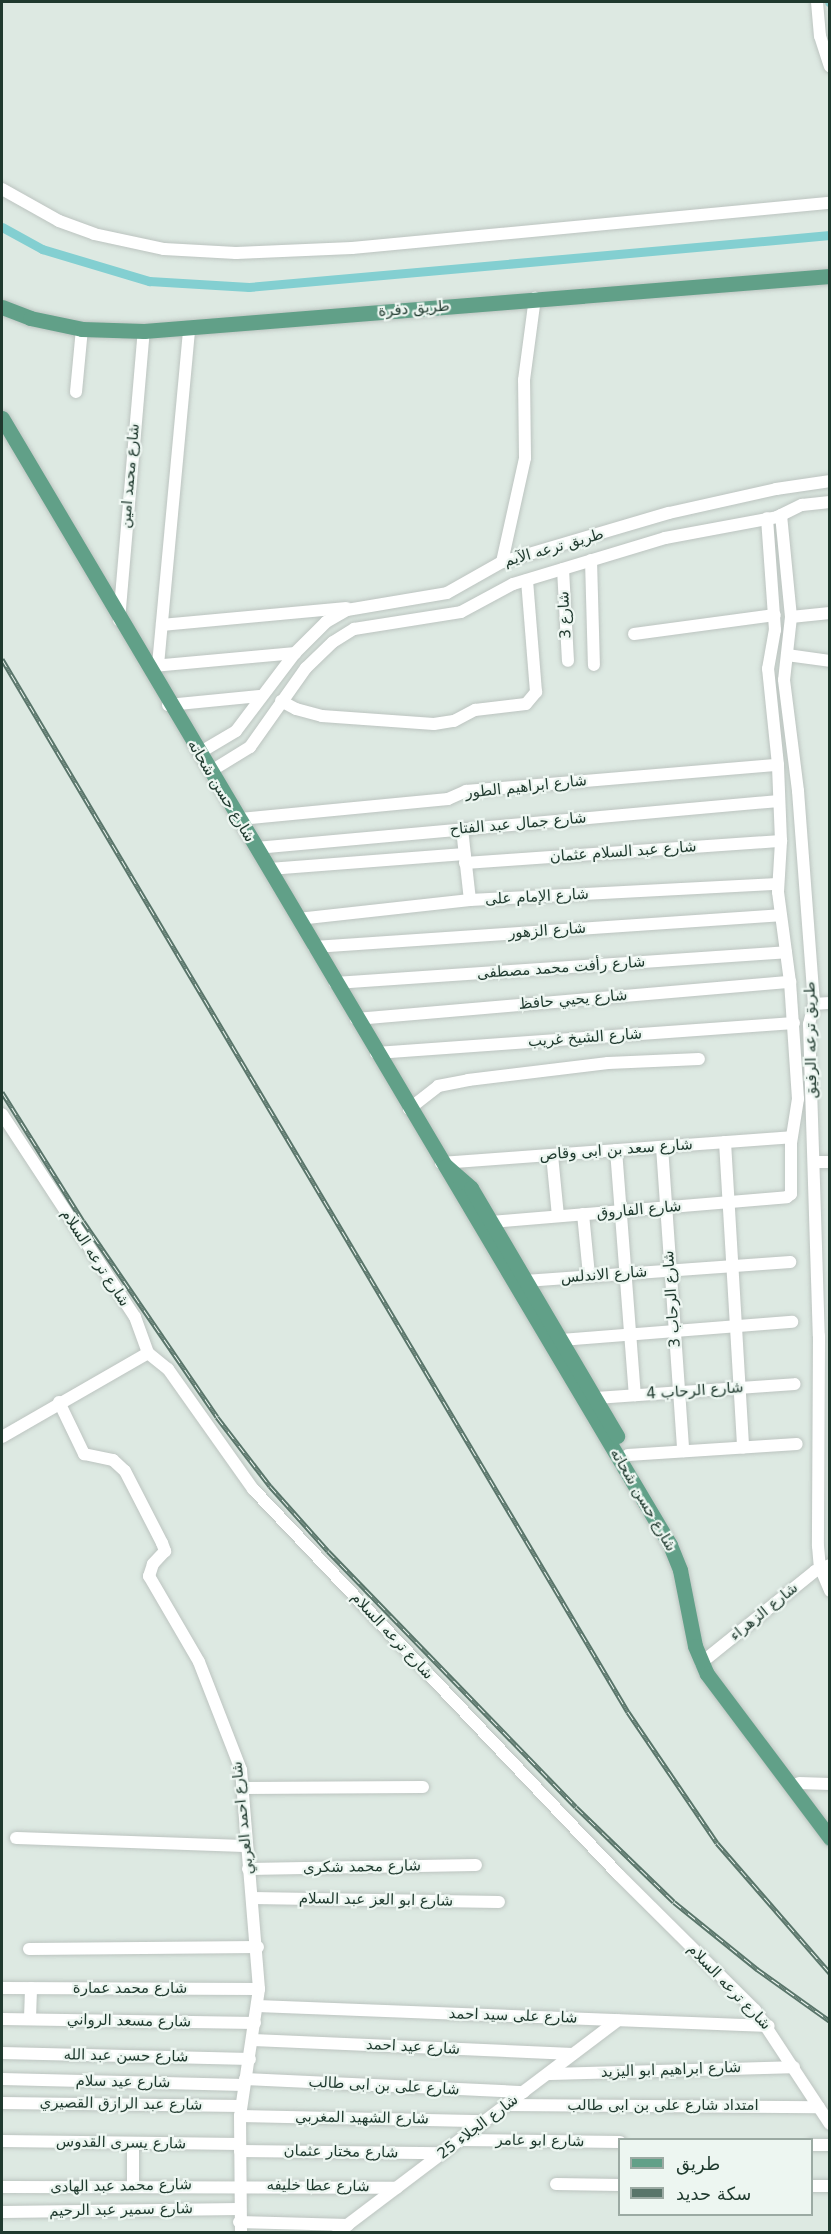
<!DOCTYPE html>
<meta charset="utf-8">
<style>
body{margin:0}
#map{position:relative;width:831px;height:2234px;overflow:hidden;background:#dde9e2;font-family:"DejaVu Sans","Noto Naskh Arabic",sans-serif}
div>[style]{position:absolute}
.canal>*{height:9px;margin:-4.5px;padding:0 4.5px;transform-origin:4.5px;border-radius:4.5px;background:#83cfd1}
.roads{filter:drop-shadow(0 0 2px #bcc4c0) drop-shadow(0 0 2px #bcc4c0)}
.minor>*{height:12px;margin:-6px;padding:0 6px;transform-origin:6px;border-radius:6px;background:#fff}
.major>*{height:15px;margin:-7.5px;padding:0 7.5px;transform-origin:7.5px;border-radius:7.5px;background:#61a088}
.rail>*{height:5px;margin-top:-2.5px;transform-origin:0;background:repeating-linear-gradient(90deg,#edf6f1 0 9px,#59756a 0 18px);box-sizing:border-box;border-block:2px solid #59756a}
span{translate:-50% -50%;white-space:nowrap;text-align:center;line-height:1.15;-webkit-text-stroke:4.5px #edf6f1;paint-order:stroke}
.street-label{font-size:15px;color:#1f392e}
.frame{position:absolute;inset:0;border:3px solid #1f392e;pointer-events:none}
.legend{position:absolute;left:618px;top:2138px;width:195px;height:78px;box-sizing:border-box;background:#edf6f1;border:2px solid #9baaa3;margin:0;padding:8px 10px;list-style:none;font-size:18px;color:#1f392e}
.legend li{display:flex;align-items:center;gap:12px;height:30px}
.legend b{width:30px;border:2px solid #9baaa3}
</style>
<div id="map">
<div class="canal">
<div style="left:829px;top:2px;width:1px"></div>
<div style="left:2px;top:227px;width:46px;rotate:28.8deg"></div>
<div style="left:42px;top:249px;width:112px;rotate:16.7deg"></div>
<div style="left:149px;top:281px;width:100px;rotate:3.4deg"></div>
<div style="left:249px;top:287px;width:583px;rotate:-5.11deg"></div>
</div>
<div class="roads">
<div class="minor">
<div style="left:817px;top:2px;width:34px;rotate:85deg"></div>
<div style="left:820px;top:36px;width:32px;rotate:72deg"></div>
<div style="left:2px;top:189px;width:65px;rotate:29.3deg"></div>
<div style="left:59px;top:221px;width:37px;rotate:20deg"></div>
<div style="left:94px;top:234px;width:72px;rotate:12.1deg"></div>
<div style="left:164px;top:249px;width:72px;rotate:3.2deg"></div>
<div style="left:236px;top:253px;width:116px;rotate:-2.5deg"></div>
<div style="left:352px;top:248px;width:480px;rotate:-5.4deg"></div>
<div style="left:76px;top:392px;width:63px;rotate:-84.6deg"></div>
<div style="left:781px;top:515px;width:102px;rotate:84.4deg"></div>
<div style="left:791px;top:617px;width:63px;rotate:96.3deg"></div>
<div style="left:784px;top:680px;width:112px;rotate:82.8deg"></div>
<div style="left:798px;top:791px;width:214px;rotate:85.7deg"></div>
<div style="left:814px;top:1004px;width:21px;rotate:104deg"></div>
<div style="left:809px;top:1024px;width:312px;rotate:88.2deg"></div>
<div style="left:819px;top:1336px;width:210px;rotate:90.3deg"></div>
<div style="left:818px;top:1546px;width:21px;rotate:85deg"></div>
<div style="left:820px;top:1567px;width:26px;rotate:67deg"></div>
<div style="left:591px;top:560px;width:105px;rotate:88.4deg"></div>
<div style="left:502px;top:562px;width:107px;rotate:-77.5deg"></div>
<div style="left:525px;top:458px;width:78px;rotate:-90.7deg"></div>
<div style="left:524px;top:380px;width:83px;rotate:-82.4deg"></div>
<div style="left:563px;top:569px;width:92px;rotate:86.9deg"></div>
<div style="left:791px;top:617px;width:39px;rotate:-6deg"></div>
<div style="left:119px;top:620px;width:290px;rotate:-85.1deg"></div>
<div style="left:162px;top:625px;width:185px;rotate:-5.3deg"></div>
<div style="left:634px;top:634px;width:142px;rotate:-7.7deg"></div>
<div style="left:787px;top:655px;width:43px;rotate:7.9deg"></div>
<div style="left:158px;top:665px;width:338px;rotate:-84.7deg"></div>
<div style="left:153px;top:666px;width:143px;rotate:-5.2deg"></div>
<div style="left:281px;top:701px;width:17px;rotate:28deg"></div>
<div style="left:296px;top:709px;width:27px;rotate:15deg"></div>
<div style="left:322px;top:716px;width:112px;rotate:4.1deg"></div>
<div style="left:434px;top:724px;width:20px;rotate:-9deg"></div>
<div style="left:454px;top:721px;width:24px;rotate:-28deg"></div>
<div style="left:475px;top:710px;width:51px;rotate:-6.7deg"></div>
<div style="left:526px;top:704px;width:16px;rotate:-50deg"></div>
<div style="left:536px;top:692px;width:112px;rotate:-94.6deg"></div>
<div style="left:168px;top:705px;width:92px;rotate:-5.6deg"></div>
<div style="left:199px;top:753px;width:43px;rotate:-30.7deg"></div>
<div style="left:236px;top:731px;width:98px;rotate:-52.9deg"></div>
<div style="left:295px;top:653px;width:44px;rotate:-45deg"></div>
<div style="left:326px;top:622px;width:24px;rotate:-30deg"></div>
<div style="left:347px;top:610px;width:101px;rotate:-9.6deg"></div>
<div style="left:447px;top:593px;width:63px;rotate:-29.4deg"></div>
<div style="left:502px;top:562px;width:174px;rotate:-16.4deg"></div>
<div style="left:669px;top:513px;width:110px;rotate:-12.6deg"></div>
<div style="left:776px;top:489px;width:55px;rotate:-8.4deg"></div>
<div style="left:211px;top:771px;width:46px;rotate:-31.6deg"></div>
<div style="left:250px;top:747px;width:97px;rotate:-54.7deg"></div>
<div style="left:306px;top:668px;width:37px;rotate:-44deg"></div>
<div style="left:333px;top:642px;width:25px;rotate:-32deg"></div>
<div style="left:354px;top:629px;width:108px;rotate:-9deg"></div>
<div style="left:461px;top:612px;width:59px;rotate:-28.3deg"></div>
<div style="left:513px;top:584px;width:159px;rotate:-16.8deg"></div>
<div style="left:665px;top:538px;width:114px;rotate:-10.6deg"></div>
<div style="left:777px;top:517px;width:28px;rotate:-26deg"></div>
<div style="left:802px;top:505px;width:28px;rotate:-6deg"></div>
<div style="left:240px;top:819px;width:209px;rotate:-5.5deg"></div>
<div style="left:448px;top:799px;width:20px;rotate:-24deg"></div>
<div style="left:466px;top:791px;width:313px;rotate:-4.8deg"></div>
<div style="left:462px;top:829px;width:71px;rotate:83.6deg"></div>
<div style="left:256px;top:848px;width:525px;rotate:-5.14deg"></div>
<div style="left:465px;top:863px;width:317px;rotate:-4deg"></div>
<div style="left:269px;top:869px;width:196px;rotate:-4.4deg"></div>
<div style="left:298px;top:919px;width:173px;rotate:-6.3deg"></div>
<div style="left:470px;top:900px;width:308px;rotate:-3deg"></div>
<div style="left:314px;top:947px;width:467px;rotate:-3.9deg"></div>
<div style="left:335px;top:983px;width:452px;rotate:-3.9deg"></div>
<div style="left:814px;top:1004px;width:16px;rotate:-4deg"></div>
<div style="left:356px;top:1019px;width:436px;rotate:-4.9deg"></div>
<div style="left:376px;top:1053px;width:419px;rotate:-4.1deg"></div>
<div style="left:409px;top:1109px;width:37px;rotate:-38deg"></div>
<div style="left:438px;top:1086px;width:31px;rotate:-11deg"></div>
<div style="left:468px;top:1080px;width:141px;rotate:-6.9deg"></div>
<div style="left:608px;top:1063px;width:91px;rotate:-2.5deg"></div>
<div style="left:2px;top:1114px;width:243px;rotate:56.8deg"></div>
<div style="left:135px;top:1317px;width:38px;rotate:70deg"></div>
<div style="left:148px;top:1353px;width:26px;rotate:39deg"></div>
<div style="left:168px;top:1369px;width:147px;rotate:54.7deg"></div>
<div style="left:253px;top:1489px;width:532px;rotate:46.52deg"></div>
<div style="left:619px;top:1875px;width:192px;rotate:44.8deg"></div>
<div style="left:755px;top:2010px;width:136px;rotate:56.7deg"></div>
<div style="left:725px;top:1142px;width:306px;rotate:86.6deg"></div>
<div style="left:662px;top:1147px;width:305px;rotate:86deg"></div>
<div style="left:616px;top:1150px;width:246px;rotate:85.6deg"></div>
<div style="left:552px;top:1155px;width:61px;rotate:84.4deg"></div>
<div style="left:815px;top:1162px;width:15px"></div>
<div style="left:441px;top:1163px;width:351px;rotate:-4.2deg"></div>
<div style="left:583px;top:1214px;width:61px;rotate:84.4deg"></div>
<div style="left:491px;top:1222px;width:297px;rotate:-4.8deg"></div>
<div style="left:787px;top:1197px;width:5px;rotate:-37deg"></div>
<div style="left:791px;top:1194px;width:51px;rotate:-90deg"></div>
<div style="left:791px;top:1143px;width:45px;rotate:-81deg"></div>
<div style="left:798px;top:1099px;width:117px;rotate:-93.9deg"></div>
<div style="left:790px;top:982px;width:91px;rotate:-97.6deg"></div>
<div style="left:778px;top:892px;width:51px;rotate:-86.6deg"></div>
<div style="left:781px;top:841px;width:76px;rotate:-92.3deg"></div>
<div style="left:778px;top:765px;width:97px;rotate:-95.9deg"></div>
<div style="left:768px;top:669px;width:40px;rotate:-80deg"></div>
<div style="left:775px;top:630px;width:112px;rotate:-94.1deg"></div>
<div style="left:525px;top:1281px;width:266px;rotate:-4.1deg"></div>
<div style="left:561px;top:1340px;width:232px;rotate:-4.5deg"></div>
<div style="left:596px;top:1398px;width:199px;rotate:-4deg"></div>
<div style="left:59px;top:1402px;width:58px;rotate:64.3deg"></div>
<div style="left:84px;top:1454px;width:30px;rotate:12deg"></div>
<div style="left:113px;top:1460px;width:16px;rotate:43deg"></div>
<div style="left:125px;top:1471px;width:81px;rotate:62.8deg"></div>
<div style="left:162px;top:1543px;width:9px;rotate:69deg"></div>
<div style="left:165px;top:1551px;width:18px;rotate:133deg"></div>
<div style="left:153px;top:1564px;width:13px;rotate:108deg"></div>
<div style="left:149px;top:1576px;width:99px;rotate:59.8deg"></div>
<div style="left:199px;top:1662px;width:116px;rotate:68.7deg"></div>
<div style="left:241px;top:1770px;width:220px;rotate:85.3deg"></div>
<div style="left:259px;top:1989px;width:128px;rotate:98.5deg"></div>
<div style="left:240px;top:2116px;width:116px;rotate:89.5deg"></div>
<div style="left:2px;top:1437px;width:168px;rotate:-29.9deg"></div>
<div style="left:628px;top:1455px;width:169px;rotate:-3.7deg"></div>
<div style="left:701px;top:1663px;width:146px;rotate:-38.9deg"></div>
<div style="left:815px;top:1571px;width:16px;rotate:-22deg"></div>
<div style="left:799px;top:1783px;width:31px;rotate:2deg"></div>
<div style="left:242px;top:1788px;width:181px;rotate:-0.3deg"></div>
<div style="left:16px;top:1838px;width:229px;rotate:2deg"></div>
<div style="left:248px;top:1869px;width:228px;rotate:-1deg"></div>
<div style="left:252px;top:1898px;width:247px;rotate:0.9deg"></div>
<div style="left:29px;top:1949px;width:229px;rotate:-0.5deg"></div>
<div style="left:2px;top:1988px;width:257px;rotate:0.2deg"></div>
<div style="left:257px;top:2006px;width:512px;rotate:2.24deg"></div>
<div style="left:30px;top:2018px;width:30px;rotate:-88deg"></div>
<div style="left:2px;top:2019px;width:253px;rotate:0.9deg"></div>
<div style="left:253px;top:2040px;width:320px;rotate:2.5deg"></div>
<div style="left:2px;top:2053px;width:248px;rotate:1.4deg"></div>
<div style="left:548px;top:2074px;width:246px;rotate:-1.6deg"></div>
<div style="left:2px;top:2079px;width:242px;rotate:1.4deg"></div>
<div style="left:245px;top:2079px;width:279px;rotate:2.7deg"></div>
<div style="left:2px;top:2103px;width:239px;rotate:0.7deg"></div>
<div style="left:507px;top:2105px;width:312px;rotate:0.4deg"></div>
<div style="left:240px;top:2116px;width:245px;rotate:1.2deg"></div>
<div style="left:460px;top:2140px;width:160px;rotate:0.7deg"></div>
<div style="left:2px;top:2141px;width:238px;rotate:0.7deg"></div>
<div style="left:133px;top:2143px;width:43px;rotate:90deg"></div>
<div style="left:812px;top:2145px;width:18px"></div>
<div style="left:240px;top:2151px;width:203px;rotate:0.6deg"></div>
<div style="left:556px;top:2184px;width:64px;rotate:0.9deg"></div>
<div style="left:812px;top:2186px;width:18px"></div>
<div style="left:2px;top:2187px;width:395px;rotate:0.1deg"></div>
<div style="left:2px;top:2212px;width:238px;rotate:-0.7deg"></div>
<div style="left:239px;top:2222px;width:109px;rotate:1.6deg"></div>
<div style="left:338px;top:2232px;width:351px;rotate:-37.1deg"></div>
</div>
<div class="major">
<div style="left:2px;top:307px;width:30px;rotate:21deg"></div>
<div style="left:30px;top:318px;width:53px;rotate:11.9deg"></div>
<div style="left:82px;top:329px;width:62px;rotate:1.8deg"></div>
<div style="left:144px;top:331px;width:688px;rotate:-4.58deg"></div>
<div style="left:2px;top:418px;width:1310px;rotate:59.34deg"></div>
<div style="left:670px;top:1545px;width:27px;rotate:68deg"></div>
<div style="left:680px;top:1570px;width:77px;rotate:78.8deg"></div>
<div style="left:695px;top:1646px;width:30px;rotate:67deg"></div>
<div style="left:707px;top:1674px;width:205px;rotate:53.1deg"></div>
<div style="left:446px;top:1166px;width:33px;rotate:41deg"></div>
<div style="left:471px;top:1188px;width:288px;rotate:59.5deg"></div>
</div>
</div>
<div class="rail">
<div style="left:2px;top:659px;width:1225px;rotate:59.27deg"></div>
<div style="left:628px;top:1712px;width:158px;rotate:55.8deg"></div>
<div style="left:717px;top:1843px;width:172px;rotate:49deg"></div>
<div style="left:2px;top:1092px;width:152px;rotate:57.9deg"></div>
<div style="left:83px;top:1221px;width:237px;rotate:55.6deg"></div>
<div style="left:217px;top:1417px;width:87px;rotate:52.5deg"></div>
<div style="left:270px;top:1486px;width:87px;rotate:48.3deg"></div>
<div style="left:328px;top:1551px;width:356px;rotate:45.9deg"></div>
<div style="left:576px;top:1807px;width:136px;rotate:44.1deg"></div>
<div style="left:674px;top:1902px;width:107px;rotate:38.9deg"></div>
<div style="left:757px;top:1969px;width:90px;rotate:35.5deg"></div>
</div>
<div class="street-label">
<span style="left:414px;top:309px;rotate:-5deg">طريق دفرة</span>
<span style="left:130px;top:476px;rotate:-85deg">شارع محمد امين</span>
<span style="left:554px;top:548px;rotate:-16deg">طريق ترعه الآيم</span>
<span style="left:565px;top:615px;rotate:-93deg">شارع 3</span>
<span style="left:526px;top:787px;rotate:-6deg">شارع ابراهيم الطور</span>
<span style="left:221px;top:791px;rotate:59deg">شارع حسن شحاته</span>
<span style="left:518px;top:824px;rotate:-5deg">شارع جمال عبد الفتاح</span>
<span style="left:623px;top:852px;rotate:-4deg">شارع عبد السلام عثمان</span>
<span style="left:537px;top:897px;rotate:-3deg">شارع الإمام على</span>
<span style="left:547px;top:931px;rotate:-4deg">شارع الزهور</span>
<span style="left:561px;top:968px;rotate:-4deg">شارع رأفت محمد مصطفى</span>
<span style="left:573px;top:1000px;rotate:-5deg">شارع يحيي حافظ</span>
<span style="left:585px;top:1038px;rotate:-4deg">شارع الشيخ غريب</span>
<span style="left:811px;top:1040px;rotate:-91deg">طريق ترعه الرفيق</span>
<span style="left:616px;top:1150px;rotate:-4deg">شارع سعد بن ابى وقاص</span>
<span style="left:639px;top:1210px;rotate:-5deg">شارع الفاروق</span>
<span style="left:95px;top:1258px;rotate:57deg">شارع ترعه السلام</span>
<span style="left:604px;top:1275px;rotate:-4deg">شارع الاندلس</span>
<span style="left:672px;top:1299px;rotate:-94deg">شارع الرحاب 3</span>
<span style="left:695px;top:1391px;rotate:-4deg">شارع الرحاب 4</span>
<span style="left:643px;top:1500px;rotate:60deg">شارع حسن شحاته</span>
<span style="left:764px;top:1612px;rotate:-39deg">شارع الزهراء</span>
<span style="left:392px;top:1636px;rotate:47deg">شارع ترعه السلام</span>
<span style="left:243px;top:1818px;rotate:-96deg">شارع احمد العربي</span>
<span style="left:362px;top:1867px;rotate:-1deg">شارع محمد شكرى</span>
<span style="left:376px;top:1900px;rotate:1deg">شارع ابو العز عبد السلام</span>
<span style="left:729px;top:1987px;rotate:46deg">شارع ترعه السلام</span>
<span style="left:130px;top:1989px">شارع محمد عمارة</span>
<span style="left:513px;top:2016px;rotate:2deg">شارع على سيد احمد</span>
<span style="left:129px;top:2021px;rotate:1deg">شارع مسعد الرواني</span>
<span style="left:413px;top:2047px;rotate:3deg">شارع عيد احمد</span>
<span style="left:126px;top:2056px;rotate:1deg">شارع حسن عبد الله</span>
<span style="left:671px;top:2070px;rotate:-2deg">شارع ابراهيم ابو اليزيد</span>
<span style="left:123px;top:2082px;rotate:1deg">شارع عيد سلام</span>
<span style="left:384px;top:2086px;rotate:3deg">شارع على بن ابى طالب</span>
<span style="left:121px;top:2104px;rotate:1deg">شارع عبد الرازق القصيري</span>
<span style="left:663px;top:2106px">امتداد شارع على بن ابى طالب</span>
<span style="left:362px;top:2118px;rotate:1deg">شارع الشهيد المغربي</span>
<span style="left:478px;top:2127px;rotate:-37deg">شارع الجلاء 25</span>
<span style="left:540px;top:2141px;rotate:1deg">شارع ابو عامر</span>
<span style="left:121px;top:2143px;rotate:1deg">شارع يسرى القدوس</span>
<span style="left:341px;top:2152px;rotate:1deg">شارع مختار عثمان</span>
<span style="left:121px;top:2186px;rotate:-1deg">شارع محمد عبد الهادى</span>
<span style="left:318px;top:2186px;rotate:1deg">شارع عطا خليفه</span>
<span style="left:121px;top:2210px;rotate:-1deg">شارع سمير عبد الرحيم</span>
</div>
<div class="frame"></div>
<ul class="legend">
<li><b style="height:8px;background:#61a088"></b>طريق</li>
<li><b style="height:8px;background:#59756a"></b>سكة حديد</li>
</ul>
</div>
